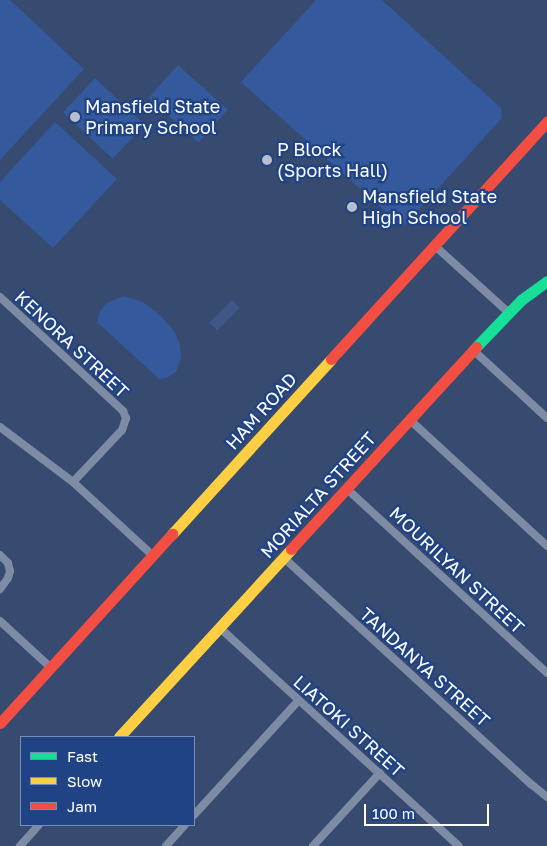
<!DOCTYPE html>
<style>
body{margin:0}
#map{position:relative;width:547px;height:846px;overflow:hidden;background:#374a6f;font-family:"Golos Text",sans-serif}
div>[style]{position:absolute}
.green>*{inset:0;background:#34599c;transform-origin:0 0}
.water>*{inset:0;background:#3e5787;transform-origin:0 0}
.street>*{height:8px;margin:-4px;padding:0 4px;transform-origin:4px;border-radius:4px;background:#7e8ba5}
.fast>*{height:11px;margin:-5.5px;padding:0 5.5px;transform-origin:5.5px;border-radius:5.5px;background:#16e098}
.slow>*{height:11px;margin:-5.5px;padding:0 5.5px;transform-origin:5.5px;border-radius:5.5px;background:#ffcf43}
.jam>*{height:11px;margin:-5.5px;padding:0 5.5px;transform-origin:5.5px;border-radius:5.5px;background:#f24e42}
.dots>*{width:14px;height:14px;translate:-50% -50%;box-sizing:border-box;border:2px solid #204386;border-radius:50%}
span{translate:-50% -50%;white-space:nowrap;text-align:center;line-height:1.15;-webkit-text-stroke:4.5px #204386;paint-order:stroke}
.poi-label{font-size:18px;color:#fff}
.left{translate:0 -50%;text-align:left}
.street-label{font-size:18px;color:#fff}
.legend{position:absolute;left:20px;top:736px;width:175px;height:90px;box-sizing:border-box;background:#204386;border:1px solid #798eb6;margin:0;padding:6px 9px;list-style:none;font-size:15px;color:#fff}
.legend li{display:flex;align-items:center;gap:10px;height:25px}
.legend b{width:25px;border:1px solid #798eb6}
.scale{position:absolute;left:364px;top:804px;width:125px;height:22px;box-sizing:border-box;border:2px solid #fff;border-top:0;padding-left:6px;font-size:15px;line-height:18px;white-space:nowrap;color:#fff;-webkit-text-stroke:4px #204386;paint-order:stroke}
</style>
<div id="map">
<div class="green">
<div style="clip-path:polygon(0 0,10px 0,84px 69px,0 160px)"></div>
<div style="clip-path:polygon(316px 0,382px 0,501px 108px,502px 118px,403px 227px,241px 82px)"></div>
<div style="left:178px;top:65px;width:67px;height:44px;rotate:42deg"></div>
<div style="left:95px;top:78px;width:68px;height:47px;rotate:43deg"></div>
<div style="clip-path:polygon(55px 122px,117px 179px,53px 248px,0 200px,0 182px)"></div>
<div style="clip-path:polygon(124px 296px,143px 302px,161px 316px,174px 331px,180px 345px,181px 358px,176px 372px,167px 378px,159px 379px,97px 322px,100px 311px,107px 303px)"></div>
</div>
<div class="water">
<div style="left:232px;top:300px;width:11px;height:32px;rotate:45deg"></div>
</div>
<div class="street">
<div style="left:435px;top:246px;width:98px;rotate:42.1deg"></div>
<div style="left:0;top:297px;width:168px;rotate:42.8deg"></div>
<div style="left:123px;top:411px;width:8px;rotate:67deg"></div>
<div style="left:126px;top:418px;width:13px;rotate:108deg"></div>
<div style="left:122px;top:430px;width:71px;rotate:133.3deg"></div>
<div style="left:473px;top:350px;width:100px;rotate:42.6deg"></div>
<div style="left:410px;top:420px;width:186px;rotate:42.6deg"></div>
<div style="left:0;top:427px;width:91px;rotate:37deg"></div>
<div style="left:73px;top:482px;width:108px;rotate:42.7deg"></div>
<div style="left:347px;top:489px;width:272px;rotate:42.6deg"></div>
<div style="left:0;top:555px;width:11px;rotate:45deg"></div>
<div style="left:8px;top:563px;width:8px;rotate:76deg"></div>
<div style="left:10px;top:571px;width:7px;rotate:106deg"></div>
<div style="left:8px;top:578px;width:14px;rotate:126deg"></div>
<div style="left:284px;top:558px;width:335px;rotate:42.5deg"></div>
<div style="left:531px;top:784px;width:21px;rotate:39deg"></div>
<div style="left:0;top:621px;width:68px;rotate:42.6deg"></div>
<div style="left:220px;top:628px;width:323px;rotate:42.4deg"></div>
<div style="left:194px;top:815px;width:154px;rotate:-47.6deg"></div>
<div style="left:20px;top:846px;width:28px;rotate:-48deg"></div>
<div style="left:166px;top:846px;width:28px;rotate:-48deg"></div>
<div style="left:313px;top:846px;width:99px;rotate:-47.5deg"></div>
</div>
<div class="fast">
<div style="left:476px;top:347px;width:65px;rotate:-46.2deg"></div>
<div style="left:521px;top:300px;width:32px;rotate:-36deg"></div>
</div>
<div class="slow">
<div style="left:172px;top:534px;width:236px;rotate:-47.7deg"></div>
<div style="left:119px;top:737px;width:255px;rotate:-47.5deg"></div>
</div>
<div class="jam">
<div style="left:331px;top:359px;width:321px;rotate:-47.7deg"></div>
<div style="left:291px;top:549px;width:274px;rotate:-47.5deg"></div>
<div style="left:0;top:723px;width:256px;rotate:-47.7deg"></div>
</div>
<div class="dots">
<div style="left:75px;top:117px;background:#b9c0cd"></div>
<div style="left:267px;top:160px;background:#b9c0cd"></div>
<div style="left:352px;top:207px;background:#b9c0cd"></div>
</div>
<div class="poi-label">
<span class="left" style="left:85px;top:117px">Mansfield State<br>Primary School</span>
<span class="left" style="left:277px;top:160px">P Block<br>(Sports Hall)</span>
<span class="left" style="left:362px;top:207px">Mansfield State<br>High School</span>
</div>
<div class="street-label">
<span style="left:72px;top:344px;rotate:43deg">KENORA STREET</span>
<span style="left:261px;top:411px;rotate:-48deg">HAM ROAD</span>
<span style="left:318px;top:495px;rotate:-48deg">MORIALTA STREET</span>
<span style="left:457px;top:570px;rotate:43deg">MOURILYAN STREET</span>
<span style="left:425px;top:667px;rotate:42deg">TANDANYA STREET</span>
<span style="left:349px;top:726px;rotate:42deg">LIATOKI STREET</span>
</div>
<ul class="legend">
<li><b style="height:6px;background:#16e098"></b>Fast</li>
<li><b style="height:6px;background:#ffcf43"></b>Slow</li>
<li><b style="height:6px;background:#f24e42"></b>Jam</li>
</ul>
<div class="scale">100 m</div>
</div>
